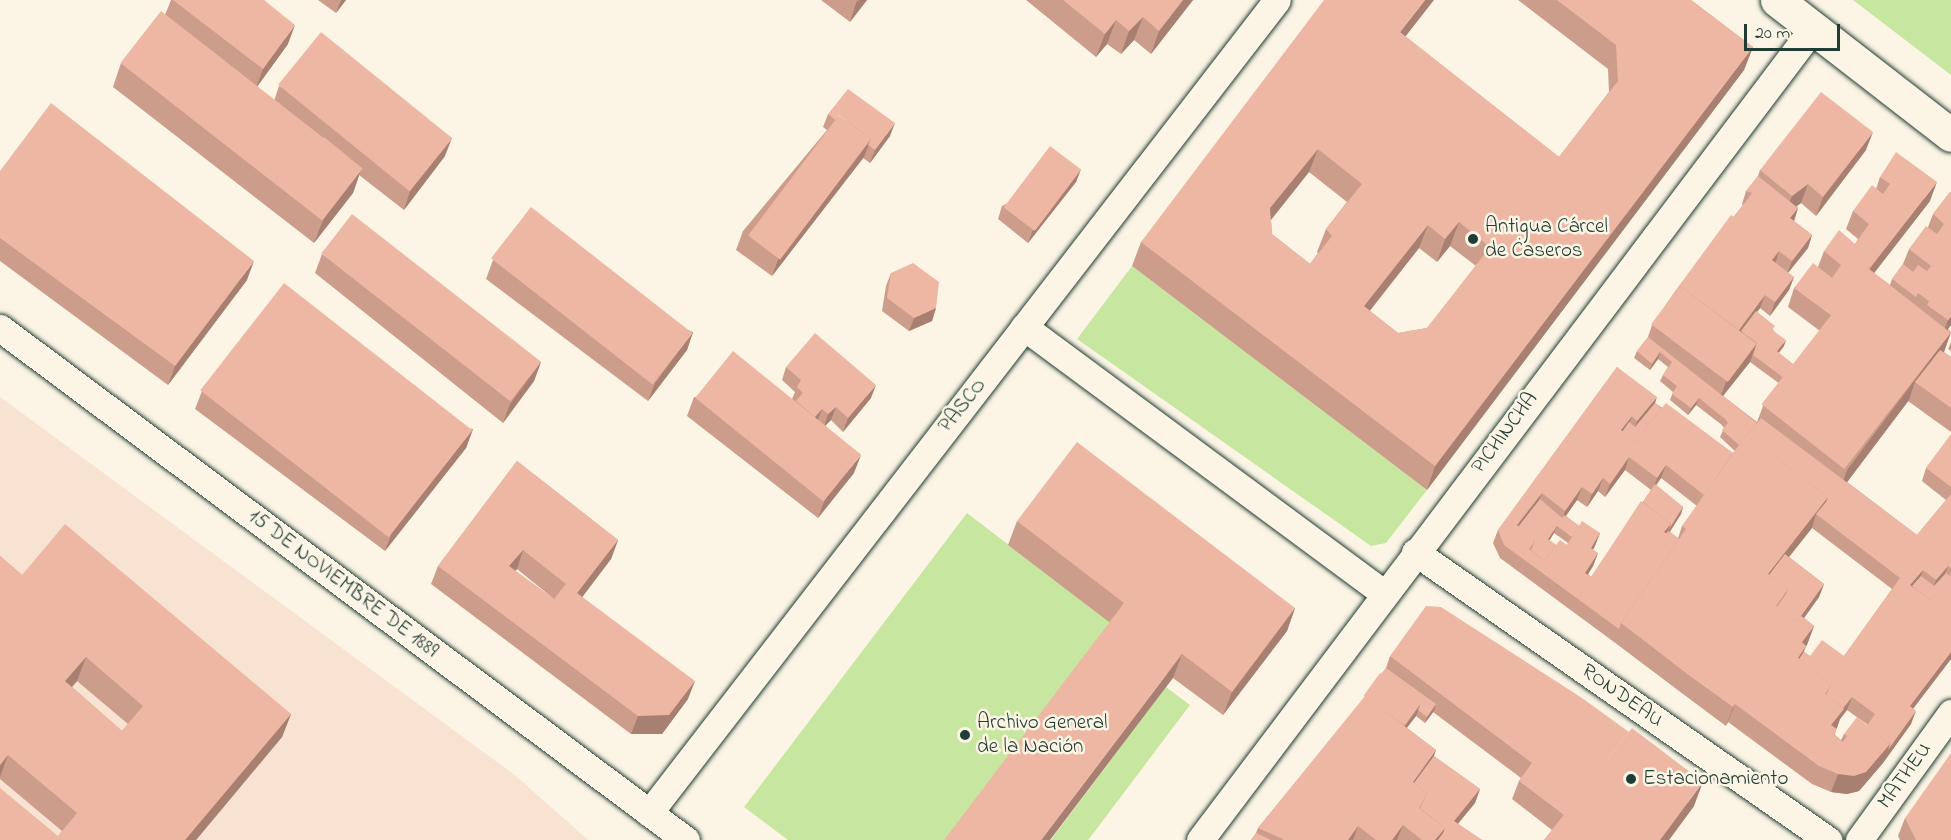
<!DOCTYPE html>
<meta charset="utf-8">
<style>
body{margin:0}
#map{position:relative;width:1951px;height:840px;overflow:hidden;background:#fcf5e5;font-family:"Indie Flower",sans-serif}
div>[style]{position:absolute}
.built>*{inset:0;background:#f8e2d1}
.green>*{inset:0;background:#c7e7a0;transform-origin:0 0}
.roads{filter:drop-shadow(0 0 2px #1f3d34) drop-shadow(0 0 2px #1f3d34)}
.street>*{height:27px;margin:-13.5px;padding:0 13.5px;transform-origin:13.5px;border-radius:13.5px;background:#fcf5e5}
.secondary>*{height:33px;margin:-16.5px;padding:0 16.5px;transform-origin:16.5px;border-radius:16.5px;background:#fcf5e5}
.wall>*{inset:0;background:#cd9d8c}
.shaded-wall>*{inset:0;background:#a78072}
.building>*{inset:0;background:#eeb7a3;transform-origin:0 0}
.dots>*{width:16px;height:16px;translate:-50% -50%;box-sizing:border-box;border:3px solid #fcf5e5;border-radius:50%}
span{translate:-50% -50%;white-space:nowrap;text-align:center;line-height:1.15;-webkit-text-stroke:5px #fcf5e5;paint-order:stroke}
.poi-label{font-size:21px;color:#1f3d34}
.left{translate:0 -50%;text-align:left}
.street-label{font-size:21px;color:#1f3d34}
.scale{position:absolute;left:1744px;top:24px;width:96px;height:27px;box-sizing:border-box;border:3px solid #1f3d34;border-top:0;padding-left:8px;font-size:18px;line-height:21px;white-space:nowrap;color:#1f3d34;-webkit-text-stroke:4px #fcf5e5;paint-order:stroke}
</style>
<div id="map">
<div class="built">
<div style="clip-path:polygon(0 397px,516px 776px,588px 840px,0 840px)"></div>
</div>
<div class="green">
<div style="clip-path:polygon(1853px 0,1951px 0,1951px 75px)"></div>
<div style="clip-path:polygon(1132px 266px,1427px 490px,1386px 543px,1371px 546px,1077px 339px)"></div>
<div style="clip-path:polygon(967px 513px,1115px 626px,954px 840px,788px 840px,744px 807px)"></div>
<div style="left:1166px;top:687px;width:30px;height:192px;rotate:37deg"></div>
</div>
<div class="roads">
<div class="street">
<div style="left:1024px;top:327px;width:448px;rotate:36.5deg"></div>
<div style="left:0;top:328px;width:856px;rotate:36.74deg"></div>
<div style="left:1415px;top:552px;width:504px;rotate:34.89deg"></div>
<div style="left:649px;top:813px;width:1027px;rotate:-52.32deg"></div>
<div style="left:1200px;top:840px;width:1017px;rotate:-52.95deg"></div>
<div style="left:1859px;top:840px;width:157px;rotate:-54.1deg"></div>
</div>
<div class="secondary">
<div style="left:1777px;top:0;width:220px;rotate:37.8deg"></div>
</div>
</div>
<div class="wall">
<div style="clip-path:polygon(171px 0,264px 0,288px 44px,257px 87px,274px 101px,279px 86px,445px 156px,404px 210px,359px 175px,353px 193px,314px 243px,113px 87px,121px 63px,165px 15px)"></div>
<div style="clip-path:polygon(318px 0,346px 0,336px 13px)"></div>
<div style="clip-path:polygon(821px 0,867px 0,850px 22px)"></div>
<div style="clip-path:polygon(1026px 0,1193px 0,1151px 54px,1134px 40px,1121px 54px,1107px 44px,1096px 57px)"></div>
<div style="clip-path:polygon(evenodd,1518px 0,1691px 0,1753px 47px,1744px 70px,1427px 490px,1132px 266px,1141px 242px,1406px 37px,1559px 157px,1609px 92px,1608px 69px,1518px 0,1309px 172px,1347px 202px,1326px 229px,1317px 252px,1318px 253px,1310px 264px,1272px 234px,1271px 220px,1309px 172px,1518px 0,1450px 246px,1476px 266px,1427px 328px,1398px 333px,1370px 311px,1419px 248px,1437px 262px,1450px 246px)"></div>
<div style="clip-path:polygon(828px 114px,890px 136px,870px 163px,863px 158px,772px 276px,736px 250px,743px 231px,827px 130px,823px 127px)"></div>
<div style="clip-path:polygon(evenodd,1866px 150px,1816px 216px,1801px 203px,1797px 206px,1798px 208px,1794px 221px,1812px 235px,1808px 248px,1788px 273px,1794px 277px,1789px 290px,1770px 316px,1760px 308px,1757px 312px,1774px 331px,1784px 346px,1779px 353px,1794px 365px,1820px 331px,1788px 307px,1794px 288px,1818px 267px,1824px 251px,1855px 244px,1858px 239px,1846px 229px,1853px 211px,1876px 189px,1880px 177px,1930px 201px,1874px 273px,1890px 285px,1892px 279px,1903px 264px,1909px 249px,1928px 227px,1933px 214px,1950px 192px,1948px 329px,1951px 332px,1944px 352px,1951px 357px,1951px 432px,1908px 401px,1909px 400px,1847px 482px,1917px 535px,1946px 500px,1922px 481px,1926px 468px,1951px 435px,1951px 659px,1913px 709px,1911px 724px,1883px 763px,1859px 791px,1847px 794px,1831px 792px,1812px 784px,1728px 722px,1726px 726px,1687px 697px,1614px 642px,1500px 558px,1493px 543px,1498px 530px,1617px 367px,1655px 403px,1733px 453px,1735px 451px,1720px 437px,1724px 428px,1722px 425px,1696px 405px,1688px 415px,1670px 400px,1673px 392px,1660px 381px,1663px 375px,1668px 367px,1658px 359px,1650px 370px,1634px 358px,1637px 351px,1648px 337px,1652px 325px,1676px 290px,1743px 205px,1742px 204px,1746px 191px,1758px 176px,1760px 170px,1866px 150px,1750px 362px,1780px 384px,1763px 406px,1757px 422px,1723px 396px,1750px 362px,1866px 150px,1625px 470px,1651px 490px,1591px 577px,1588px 574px,1593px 566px,1598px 553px,1593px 550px,1600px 533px,1579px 526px,1566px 516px,1577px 500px,1587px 507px,1598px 491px,1605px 497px,1625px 470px,1866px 150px,1661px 478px,1697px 506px,1682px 526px,1678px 538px,1670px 532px,1681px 514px,1683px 507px,1656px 485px,1661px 478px,1866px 150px,1812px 528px,1892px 589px,1844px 656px,1810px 656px,1804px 652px,1814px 626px,1804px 618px,1819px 597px,1824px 584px,1789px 557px,1812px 528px,1866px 150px,1554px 533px,1568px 543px,1567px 545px,1556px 545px,1549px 540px,1554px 533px,1866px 150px,1847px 710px,1868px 725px,1844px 734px,1841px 740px,1835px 735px,1836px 729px,1840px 719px,1847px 710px)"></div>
<div style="clip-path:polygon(1081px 169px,1076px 182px,1028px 243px,998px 219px,1002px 206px)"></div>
<div style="clip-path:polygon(0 171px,247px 280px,168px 385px,0 261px)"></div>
<div style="clip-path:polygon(322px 254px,541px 362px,534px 381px,503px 423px,315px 273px)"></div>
<div style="clip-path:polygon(493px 260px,693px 332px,687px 350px,648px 401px,486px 279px)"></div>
<div style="clip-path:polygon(891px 273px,936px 308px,932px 321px,909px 331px,882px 311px,886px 286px)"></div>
<div style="clip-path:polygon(1951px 342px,1951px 351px,1948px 349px)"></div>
<div style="clip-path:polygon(786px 367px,871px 398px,843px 432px,831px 420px,825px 426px,854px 473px,818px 518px,687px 416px,694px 397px,792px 399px,795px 392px,782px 380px)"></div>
<div style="clip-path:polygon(202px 391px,473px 429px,466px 448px,385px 551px,195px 409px)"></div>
<div style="clip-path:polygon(evenodd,517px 461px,618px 540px,611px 559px,582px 597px,688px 699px,662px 734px,631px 734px,431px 584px,438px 566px,517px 461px,517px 569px,554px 599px,515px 571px,517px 569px)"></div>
<div style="clip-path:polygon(1017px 521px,1295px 608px,1287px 631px,1223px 715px,1173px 678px,1109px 622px,1008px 545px)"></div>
<div style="clip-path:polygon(evenodd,0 556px,22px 575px,291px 714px,282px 737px,196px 840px,0 840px,58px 836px,62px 831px,0 779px,0 556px,77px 681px,128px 724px,122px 731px,72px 687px,77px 681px)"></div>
<div style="clip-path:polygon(1390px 656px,1694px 806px,1669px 840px,1544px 840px,1552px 830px,1512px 799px,1519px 781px,1521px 778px,1433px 712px,1425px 723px,1416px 716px,1407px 728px,1436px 750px,1434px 756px,1480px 789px,1475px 803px,1458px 824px,1482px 840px,1251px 840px,1256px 833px,1258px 828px,1365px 697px,1386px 668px)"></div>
<div style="clip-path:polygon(1905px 818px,1951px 840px,1900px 840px,1898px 836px)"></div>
</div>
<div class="shaded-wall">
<div style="clip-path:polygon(341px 0,346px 0,336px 13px)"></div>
<div style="clip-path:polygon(859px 0,867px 0,850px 22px,856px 3px)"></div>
<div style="clip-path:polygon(1183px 0,1193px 0,1151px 54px,1159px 31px)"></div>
<div style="clip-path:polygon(1425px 0,1434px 0,1391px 55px,1400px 32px)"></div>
<div style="clip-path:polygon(1143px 17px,1134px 40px,1121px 54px,1129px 31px)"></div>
<div style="clip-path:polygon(1116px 20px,1107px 44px,1096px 57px,1105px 34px)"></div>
<div style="clip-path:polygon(295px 25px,288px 44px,256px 88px,263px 69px)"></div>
<div style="clip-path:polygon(1753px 47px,1744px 70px,1427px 490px,1435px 466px)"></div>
<div style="clip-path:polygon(895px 123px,890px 136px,870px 163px,875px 150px)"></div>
<div style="clip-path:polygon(1873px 132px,1866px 150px,1816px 216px,1823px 197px)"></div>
<div style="clip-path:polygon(452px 138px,445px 156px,404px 210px,410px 191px)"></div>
<div style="clip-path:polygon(871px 139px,864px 157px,772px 276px,779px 257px)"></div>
<div style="clip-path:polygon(1318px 149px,1309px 172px,1262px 231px,1270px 208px)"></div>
<div style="clip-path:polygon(1081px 169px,1076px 182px,1028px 243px,1033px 230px)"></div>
<div style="clip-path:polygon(361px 170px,353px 193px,314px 243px,323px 220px)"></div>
<div style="clip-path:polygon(1937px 182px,1930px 201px,1826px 335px,1833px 316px)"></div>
<div style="clip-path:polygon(1808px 184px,1801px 203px,1785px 214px,1792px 196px)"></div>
<div style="clip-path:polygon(1798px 208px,1794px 221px,1790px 218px)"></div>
<div style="clip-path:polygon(1459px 222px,1450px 246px,1437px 262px,1445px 239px)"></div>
<div style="clip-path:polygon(1428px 225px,1419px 248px,1355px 329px,1364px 306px)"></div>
<div style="clip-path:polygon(1812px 235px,1808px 248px,1787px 274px,1792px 261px)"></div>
<div style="clip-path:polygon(1779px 251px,1775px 264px,1772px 260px)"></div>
<div style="clip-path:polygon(254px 261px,247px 280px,168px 385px,175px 366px)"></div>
<div style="clip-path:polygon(1794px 277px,1789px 290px,1770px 316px,1775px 302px)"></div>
<div style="clip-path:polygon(1765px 295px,1760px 308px,1735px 342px,1736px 334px)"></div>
<div style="clip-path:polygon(936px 308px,932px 321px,909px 331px,914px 318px)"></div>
<div style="clip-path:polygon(1951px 316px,1951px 325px,1941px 339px,1948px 320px)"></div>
<div style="clip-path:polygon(693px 332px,687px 350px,648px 401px,655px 383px)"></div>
<div style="clip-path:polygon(1951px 332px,1943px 355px,1915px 382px,1909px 400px,1839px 493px,1847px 470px)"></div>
<div style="clip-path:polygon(1786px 340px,1784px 346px,1774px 358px,1777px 351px)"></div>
<div style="clip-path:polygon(1757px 343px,1750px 362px,1719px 401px,1726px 382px)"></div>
<div style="clip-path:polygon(1660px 352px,1658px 359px,1650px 370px,1652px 364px)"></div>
<div style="clip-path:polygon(541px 362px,534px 381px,503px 423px,510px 404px)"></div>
<div style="clip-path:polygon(876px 385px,871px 398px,843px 432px,848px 418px)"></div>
<div style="clip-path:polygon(1657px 397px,1653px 410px,1633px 434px,1637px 421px)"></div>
<div style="clip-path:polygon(1699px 398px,1696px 405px,1688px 415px,1691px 408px)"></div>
<div style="clip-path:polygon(836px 407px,831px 420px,824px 427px,828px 414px)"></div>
<div style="clip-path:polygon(822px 409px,817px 422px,815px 417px)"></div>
<div style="clip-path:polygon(1632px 416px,1627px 429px,1620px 438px,1621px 430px)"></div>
<div style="clip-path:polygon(473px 429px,466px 448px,385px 551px,392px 532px)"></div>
<div style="clip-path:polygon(861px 455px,854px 473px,818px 518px,825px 499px)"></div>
<div style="clip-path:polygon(1629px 457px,1625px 470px,1605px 497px,1610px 484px)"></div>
<div style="clip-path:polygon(1666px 465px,1661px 478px,1652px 491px,1657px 478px)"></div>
<div style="clip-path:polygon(1603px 478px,1598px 491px,1587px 507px,1592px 494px)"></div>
<div style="clip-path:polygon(1582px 487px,1577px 500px,1560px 524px,1565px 511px)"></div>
<div style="clip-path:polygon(1542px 493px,1537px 506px,1514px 532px,1517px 525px)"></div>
<div style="clip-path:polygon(1828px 497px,1821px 515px,1816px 514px,1812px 528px,1769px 582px,1768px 574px)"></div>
<div style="clip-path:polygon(1683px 507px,1681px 514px,1666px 537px,1664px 532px)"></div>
<div style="clip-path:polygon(1557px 526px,1554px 533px,1546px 546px,1548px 539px)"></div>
<div style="clip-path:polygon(1600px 533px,1595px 546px,1586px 561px,1591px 548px)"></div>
<div style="clip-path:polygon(618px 540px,611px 559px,571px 612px,577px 593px)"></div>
<div style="clip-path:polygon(523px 550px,517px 569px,502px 585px,509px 566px)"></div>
<div style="clip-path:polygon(1598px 553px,1593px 566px,1581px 586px,1585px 573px)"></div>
<div style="clip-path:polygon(1948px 566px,1943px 579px,1931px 593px,1936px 580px)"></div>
<div style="clip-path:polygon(1923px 570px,1918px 583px,1910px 593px,1910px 585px)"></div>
<div style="clip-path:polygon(1824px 584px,1819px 597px,1789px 639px,1794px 626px)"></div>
<div style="clip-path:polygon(1295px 608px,1287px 631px,1223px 715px,1232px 692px)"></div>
<div style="clip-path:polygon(1814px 626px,1807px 645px,1805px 647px,1798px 666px,1796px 664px,1802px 642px)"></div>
<div style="clip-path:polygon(1951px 652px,1951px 659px,1905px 719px,1910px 706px)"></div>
<div style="clip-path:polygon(1182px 654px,1173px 678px,1050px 840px,1041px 840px)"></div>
<div style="clip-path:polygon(86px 657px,77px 681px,56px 705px,65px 681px)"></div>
<div style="clip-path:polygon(695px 681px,688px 699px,662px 734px,631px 734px,638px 716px)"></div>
<div style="clip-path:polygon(1852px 697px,1847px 710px,1840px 719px,1837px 728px,1825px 743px,1831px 725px)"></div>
<div style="clip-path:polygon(1421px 703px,1416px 716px,1396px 741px,1401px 728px)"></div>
<div style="clip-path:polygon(1436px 704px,1434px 711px,1425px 723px,1427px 717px)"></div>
<div style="clip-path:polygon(1735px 704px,1728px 722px,1726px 726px,1733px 707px)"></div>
<div style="clip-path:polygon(1916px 711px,1911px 724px,1883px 763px,1859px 791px,1847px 794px,1831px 792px,1838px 774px)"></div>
<div style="clip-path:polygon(291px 714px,282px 737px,196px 840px,185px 840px)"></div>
<div style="clip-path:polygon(1436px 750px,1429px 769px,1414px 790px,1413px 782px)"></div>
<div style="clip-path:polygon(8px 755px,0 777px,0 765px)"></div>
<div style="clip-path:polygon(1703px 782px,1694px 806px,1669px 840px,1660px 840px)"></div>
<div style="clip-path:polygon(1480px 789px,1475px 803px,1449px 834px,1454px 821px)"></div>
<div style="clip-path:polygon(1403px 825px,1397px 840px,1392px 840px)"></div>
<div style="clip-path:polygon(1358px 826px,1353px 840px,1348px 840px)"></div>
<div style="clip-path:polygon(1445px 828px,1441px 840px,1435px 840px)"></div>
</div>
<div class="building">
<div style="clip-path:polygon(173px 0,264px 0,295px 25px,263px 69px)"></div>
<div style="clip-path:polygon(1063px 0,1183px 0,1159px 31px,1143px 17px,1129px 31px,1116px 20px,1105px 34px)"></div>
<div style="clip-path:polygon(evenodd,1324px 0,1425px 0,1400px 32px,1559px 157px,1618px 81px,1616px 45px,1557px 0,1691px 0,1753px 47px,1435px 466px,1141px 242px,1324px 0,1318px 149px,1362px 184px,1326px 229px,1332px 236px,1310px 264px,1272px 234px,1270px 208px,1318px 149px,1324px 0,1459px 222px,1490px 247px,1427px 328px,1398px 333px,1364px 306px,1428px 225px,1445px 239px,1459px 222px)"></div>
<div style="left:161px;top:11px;width:256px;height:66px;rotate:38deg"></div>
<div style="left:321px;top:32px;width:169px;height:68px;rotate:39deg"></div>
<div style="clip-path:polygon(848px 89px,895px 123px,875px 150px,868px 145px,871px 139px,839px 115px,835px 120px,828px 114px)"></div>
<div style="clip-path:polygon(1821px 92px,1873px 132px,1823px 197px,1808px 184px,1792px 196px,1760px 170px)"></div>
<div style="clip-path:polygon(51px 103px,254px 261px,175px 366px,0 238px,0 171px)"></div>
<div style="left:839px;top:115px;width:40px;height:151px;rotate:37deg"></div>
<div style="clip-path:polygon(324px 137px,351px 159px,350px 161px,322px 139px)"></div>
<div style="left:1050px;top:146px;width:39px;height:77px;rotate:37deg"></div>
<div style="clip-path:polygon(1896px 152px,1937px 182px,1869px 269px,1868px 268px,1832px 316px,1794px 288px,1813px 263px,1832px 278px,1841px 265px,1824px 251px,1839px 230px,1855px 244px,1869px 224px,1853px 211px,1872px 185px,1883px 194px,1890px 184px,1880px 177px)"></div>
<div style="clip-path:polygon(1758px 176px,1798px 208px,1790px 218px,1812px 235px,1792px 261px,1779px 251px,1772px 260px,1794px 277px,1775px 302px,1765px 295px,1739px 330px,1680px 286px,1677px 291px,1676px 290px,1731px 215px,1734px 217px,1752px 193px,1746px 191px)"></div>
<div style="clip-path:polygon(1950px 192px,1951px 193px,1951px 316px,1948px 320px,1927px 305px,1929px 301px,1918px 293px,1916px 297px,1892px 279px,1903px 264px,1913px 272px,1918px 265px,1927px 271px,1931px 266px,1909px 249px,1926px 226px,1937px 234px,1944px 224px,1933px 214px)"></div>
<div style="left:531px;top:207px;width:205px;height:65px;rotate:38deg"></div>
<div style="left:352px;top:214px;width:240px;height:50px;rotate:38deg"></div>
<div style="clip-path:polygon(913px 263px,939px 282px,936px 308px,914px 318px,887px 298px,891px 273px)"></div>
<div style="left:1868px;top:268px;width:105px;height:173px;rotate:38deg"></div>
<div style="left:284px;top:283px;width:239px;height:136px;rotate:38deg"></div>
<div style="left:1680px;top:286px;width:96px;height:48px;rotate:37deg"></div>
<div style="clip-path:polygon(1756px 311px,1775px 326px,1772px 330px,1786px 340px,1777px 351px,1794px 365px,1784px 378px,1753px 355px,1757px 343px,1741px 331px)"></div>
<div style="clip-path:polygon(815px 333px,876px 385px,848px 418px,836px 407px,828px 414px,822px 409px,815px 417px,796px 401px,803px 393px,797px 387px,801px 380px,786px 367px)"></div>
<div style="clip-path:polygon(1648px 337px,1757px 423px,1747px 436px,1746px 435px,1739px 445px,1722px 430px,1728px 423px,1725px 419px,1699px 398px,1691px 408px,1672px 394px,1677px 386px,1663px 375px,1672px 362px,1660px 352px,1652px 364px,1637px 351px)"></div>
<div style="clip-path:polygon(1940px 350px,1951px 357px,1951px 408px,1915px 382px)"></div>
<div style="left:733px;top:351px;width:165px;height:60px;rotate:39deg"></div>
<div style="clip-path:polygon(1617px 367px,1657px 397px,1637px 421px,1632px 416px,1621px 430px,1635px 442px,1666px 403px,1733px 453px,1704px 495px,1666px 465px,1657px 478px,1629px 457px,1610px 484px,1603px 478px,1592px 494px,1582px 487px,1565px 511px,1542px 493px,1517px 525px,1535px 541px,1529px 549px,1544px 561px,1560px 540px,1567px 545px,1582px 521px,1600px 533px,1591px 548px,1598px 553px,1585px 573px,1591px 577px,1641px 501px,1671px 524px,1664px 532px,1677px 542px,1621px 623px,1619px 629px,1504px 545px,1498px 530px)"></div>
<div style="clip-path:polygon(1655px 403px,1662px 408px,1635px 442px,1622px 432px,1629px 422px,1635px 427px)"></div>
<div style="clip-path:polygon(1761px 418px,1917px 535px,1951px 494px,1951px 568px,1948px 566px,1936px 580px,1923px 570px,1910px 585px,1931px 600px,1951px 574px,1951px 652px,1910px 706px,1916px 711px,1888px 750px,1890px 744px,1867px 726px,1875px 714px,1852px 697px,1843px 708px,1826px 695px,1831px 685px,1799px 659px,1804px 652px,1810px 656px,1822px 640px,1844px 656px,1900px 578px,1816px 514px,1826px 502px,1828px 497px,1747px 436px)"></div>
<div style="clip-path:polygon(1951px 434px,1951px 487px,1926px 468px)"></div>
<div style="clip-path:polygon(1746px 435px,1828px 497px,1768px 574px,1788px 589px,1776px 606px,1796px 621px,1800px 615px,1814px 626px,1802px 642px,1806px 646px,1798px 658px,1831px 685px,1825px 694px,1844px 709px,1831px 725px,1837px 729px,1834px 735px,1843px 742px,1847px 736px,1844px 734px,1857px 717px,1890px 744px,1866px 772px,1854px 776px,1838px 774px,1819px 766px,1735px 704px,1733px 707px,1694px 679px,1621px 623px,1686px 529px,1682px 526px)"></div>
<div style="clip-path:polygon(1077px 442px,1295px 608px,1232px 692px,1182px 654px,1041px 840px,944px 840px,1124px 603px,1017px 521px)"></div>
<div style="clip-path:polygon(evenodd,517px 461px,618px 540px,577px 593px,695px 681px,669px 715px,638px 716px,438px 566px,517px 461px,523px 550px,566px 584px,554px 599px,509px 566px,523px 550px)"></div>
<div style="clip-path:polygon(1655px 484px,1683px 507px,1668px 531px,1671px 524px,1643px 502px)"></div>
<div style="clip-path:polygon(1540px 499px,1562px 518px,1564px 515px,1579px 526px,1572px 537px,1557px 526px,1548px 539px,1556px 545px,1544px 561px,1531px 550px,1535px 541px,1518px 527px)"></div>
<div style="clip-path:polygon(evenodd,65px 524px,291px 714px,185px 840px,0 840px,0 788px,58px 836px,77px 813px,8px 755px,0 765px,0 556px,22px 575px,65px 524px,86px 657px,143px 706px,122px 731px,65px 681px,86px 657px)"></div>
<div style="left:1668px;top:531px;width:14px;height:4px;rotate:36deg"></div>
<div style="clip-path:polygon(1785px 554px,1824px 584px,1801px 616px,1800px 615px,1796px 621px,1777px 607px,1786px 594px,1788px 589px,1769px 575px)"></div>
<div style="clip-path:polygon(1946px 573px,1950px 576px,1931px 600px,1912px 586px,1921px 576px,1934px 586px)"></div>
<div style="clip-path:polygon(1426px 606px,1441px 607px,1582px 698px,1629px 732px,1564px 815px,1519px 781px,1532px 763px,1390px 656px)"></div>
<div style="clip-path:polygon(1386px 668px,1436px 704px,1427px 717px,1418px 710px,1421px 703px,1381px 674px)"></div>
<div style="left:1380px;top:673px;width:51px;height:28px;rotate:36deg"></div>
<div style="clip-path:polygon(1365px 696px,1436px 750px,1413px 782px,1427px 794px,1419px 808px,1445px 828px,1435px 840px,1422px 840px,1403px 825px,1392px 840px,1376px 840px,1358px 826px,1348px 840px,1282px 840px,1283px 839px,1258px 828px)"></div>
<div style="clip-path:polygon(1632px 728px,1703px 782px,1660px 840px,1544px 840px)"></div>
<div style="clip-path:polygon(1951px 753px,1951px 840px,1916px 840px,1905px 818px)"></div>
<div style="clip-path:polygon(1434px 756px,1480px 789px,1454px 821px,1482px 840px,1438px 840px,1443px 833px,1445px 828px,1420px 808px,1427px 794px,1414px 783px)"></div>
<div style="clip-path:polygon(1256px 833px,1271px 840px,1251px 840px)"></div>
</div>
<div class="dots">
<div style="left:1473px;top:239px;background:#1f3d34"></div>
<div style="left:965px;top:735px;background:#1f3d34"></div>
<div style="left:1631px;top:779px;background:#1f3d34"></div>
</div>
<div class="poi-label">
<span class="left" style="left:1485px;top:239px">Antigua Cárcel<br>de Caseros</span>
<span class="left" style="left:977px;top:735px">Archivo General<br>de la Nación</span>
<span class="left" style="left:1643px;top:779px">Estacionamiento</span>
</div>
<div class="street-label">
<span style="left:963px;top:406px;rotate:-52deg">PASCO</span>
<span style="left:1505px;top:433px;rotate:-53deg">PICHINCHA</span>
<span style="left:343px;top:584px;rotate:37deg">15 DE NOVIEMBRE DE 1889</span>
<span style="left:1622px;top:696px;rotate:35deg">RONDEAU</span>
<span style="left:1905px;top:776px;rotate:-54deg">MATHEU</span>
</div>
<div class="scale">20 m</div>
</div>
